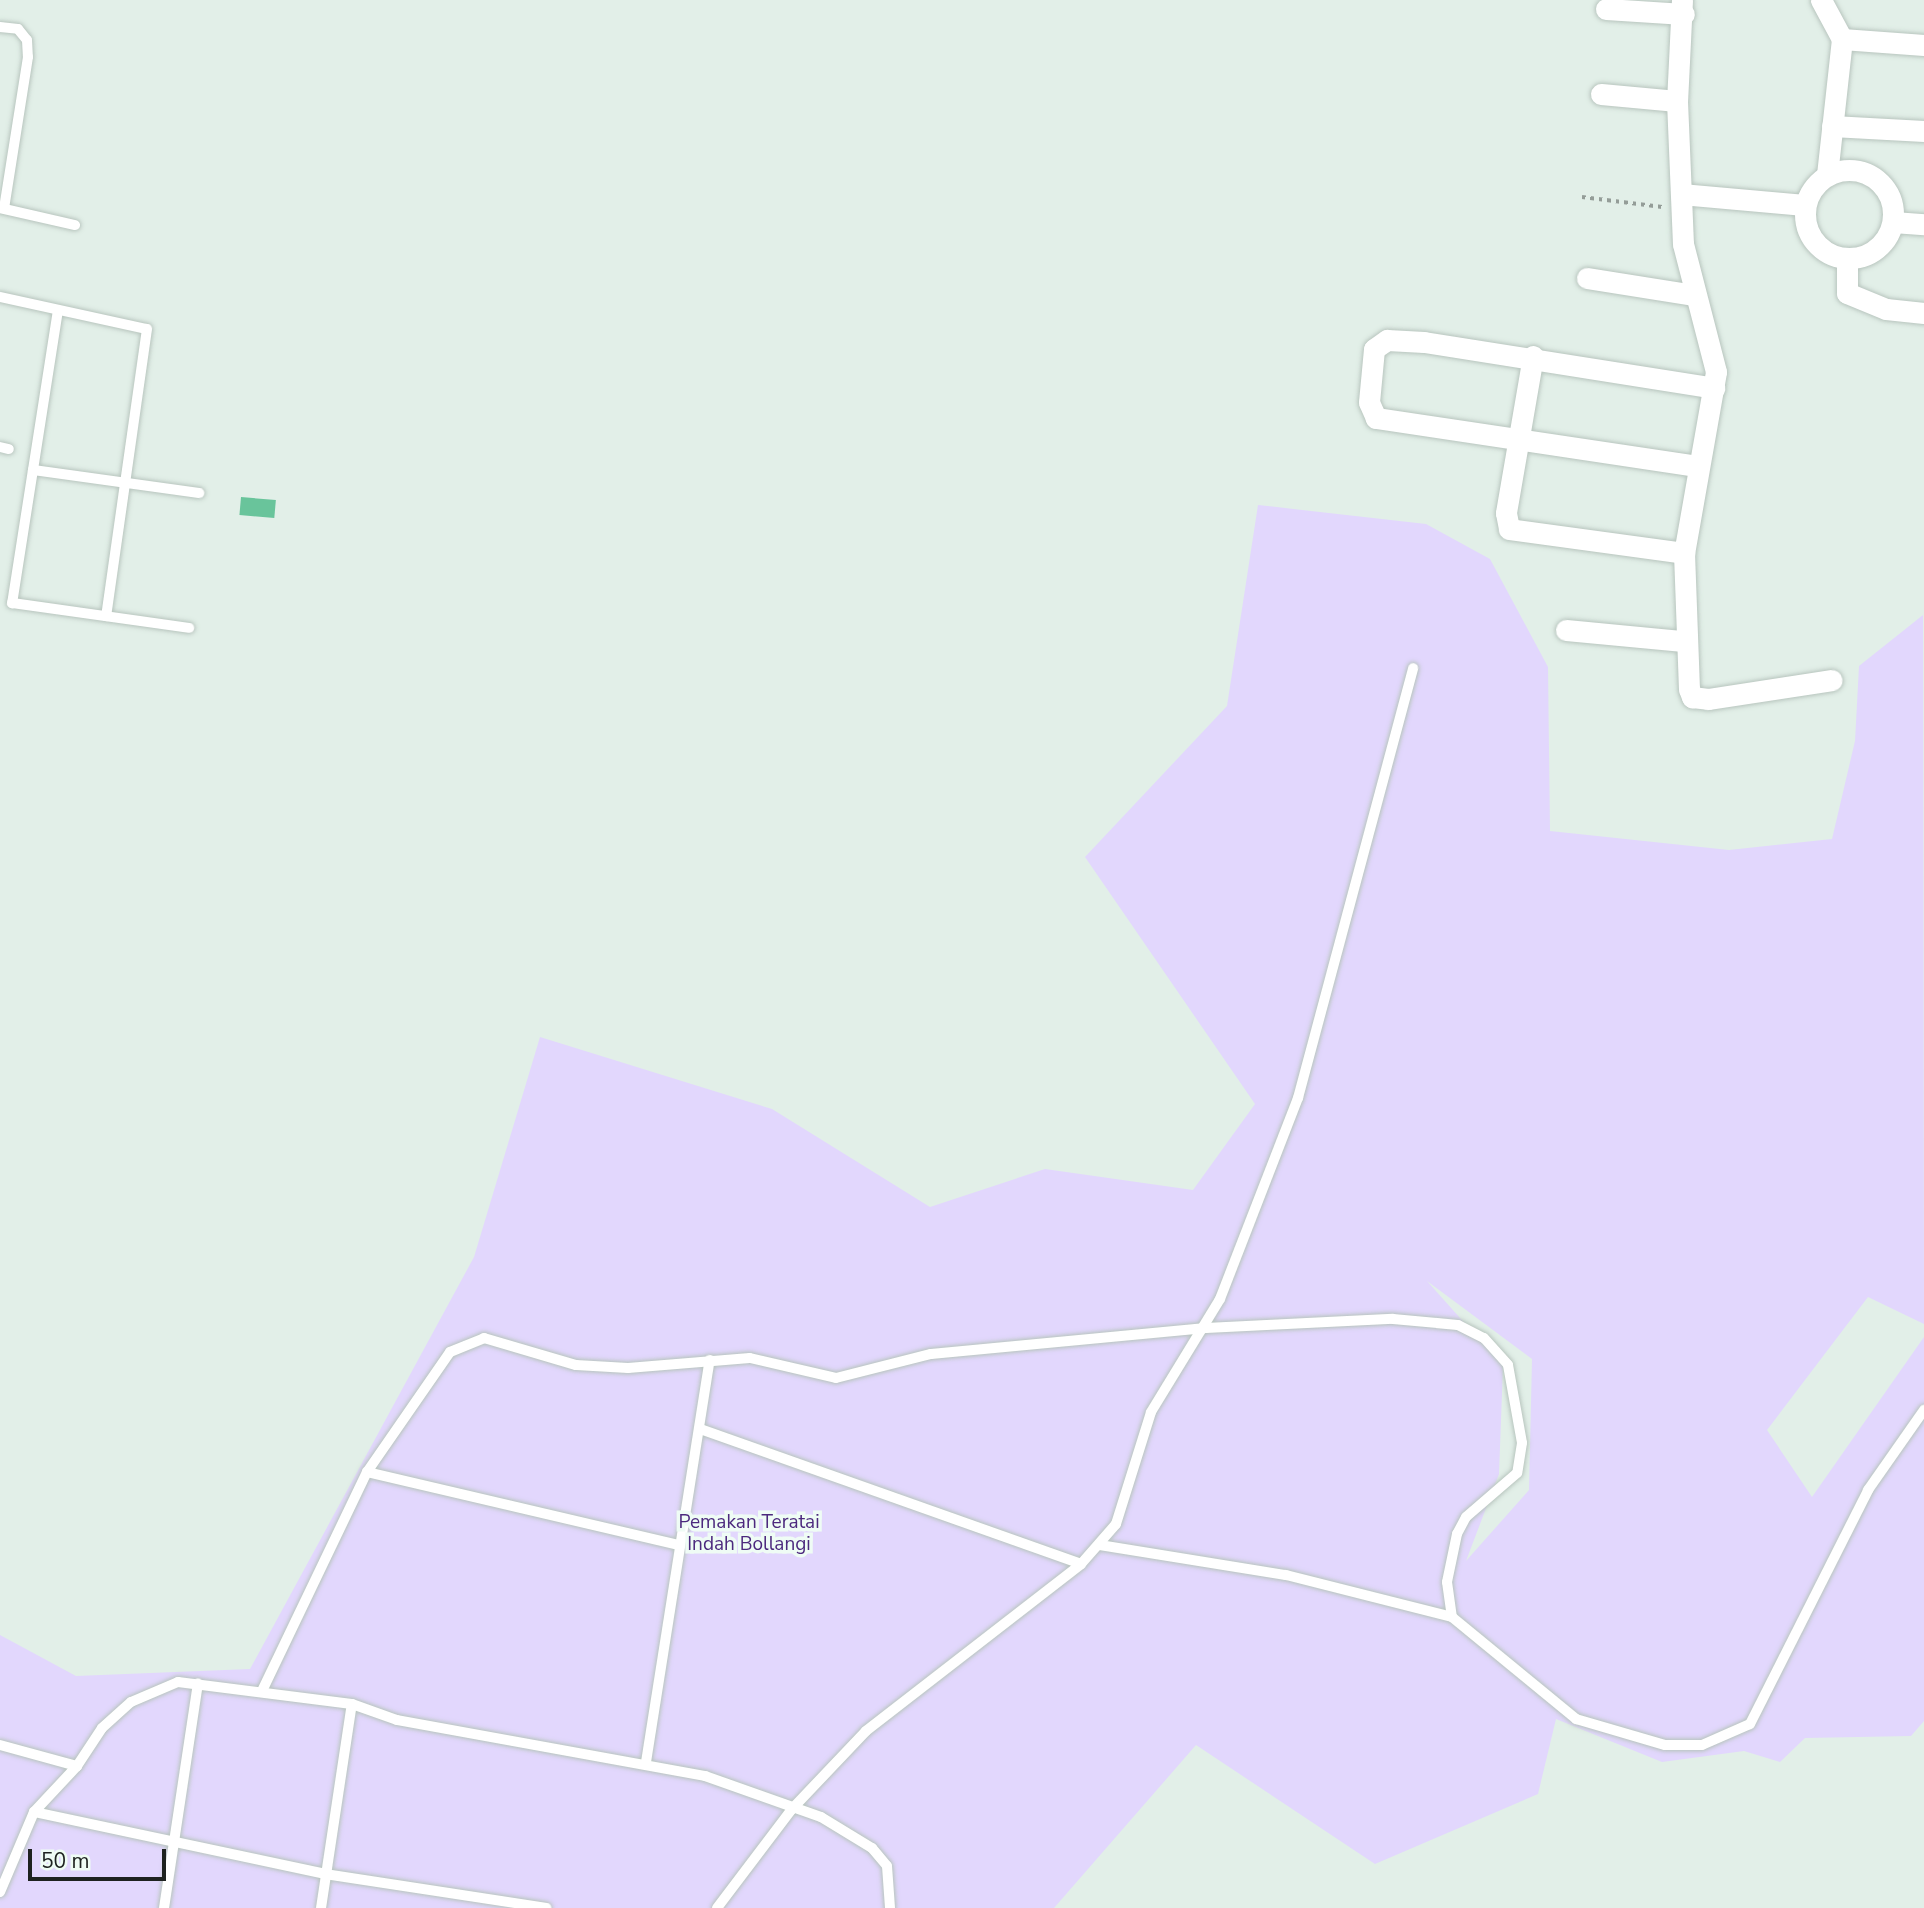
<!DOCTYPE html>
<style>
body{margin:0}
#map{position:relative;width:1924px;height:1908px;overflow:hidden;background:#e2efe8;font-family:"Nunito Sans",sans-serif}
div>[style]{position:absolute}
.green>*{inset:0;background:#e2d7fd}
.building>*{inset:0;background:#69c49b;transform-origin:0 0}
.path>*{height:3.5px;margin-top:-1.75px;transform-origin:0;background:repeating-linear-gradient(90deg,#949d98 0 3.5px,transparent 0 8.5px)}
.roads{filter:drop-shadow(0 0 2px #b8c5be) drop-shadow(0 0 2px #b8c5be)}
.service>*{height:10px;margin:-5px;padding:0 5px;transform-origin:5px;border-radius:5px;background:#fff}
.minor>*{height:21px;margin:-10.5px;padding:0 10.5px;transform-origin:10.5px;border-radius:10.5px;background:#fff}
.minor>.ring{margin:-10.5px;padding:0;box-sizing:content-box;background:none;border:21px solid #fff;border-radius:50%}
span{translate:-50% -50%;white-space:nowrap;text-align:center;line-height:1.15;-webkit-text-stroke:7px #effcf5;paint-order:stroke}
.park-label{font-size:19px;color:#4c297e}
.scale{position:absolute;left:28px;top:1849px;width:138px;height:32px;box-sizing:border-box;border:4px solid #1e2220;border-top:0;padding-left:9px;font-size:21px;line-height:24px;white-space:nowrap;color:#1e2220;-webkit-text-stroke:5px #effcf5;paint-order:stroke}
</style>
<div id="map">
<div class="green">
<div style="clip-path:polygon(evenodd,1258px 505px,1426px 524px,1490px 559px,1548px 667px,1550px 831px,1729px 850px,1832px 839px,1855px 741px,1859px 666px,1923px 615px,1924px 1324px,1868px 1297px,1767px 1430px,1812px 1497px,1924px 1337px,1924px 1721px,1911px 1736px,1805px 1738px,1780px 1762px,1744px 1751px,1662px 1762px,1556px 1719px,1538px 1794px,1375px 1864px,1196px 1745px,1054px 1908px,0 1908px,0 1635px,76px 1676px,250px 1669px,474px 1257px,540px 1037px,772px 1109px,930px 1207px,1045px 1169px,1193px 1190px,1255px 1104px,1085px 857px,1227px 706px,1258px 505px,1427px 1281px,1532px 1359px,1529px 1490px,1466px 1561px,1499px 1474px,1503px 1366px,1427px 1281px)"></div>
</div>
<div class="building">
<div style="left:241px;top:497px;width:35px;height:18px;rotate:5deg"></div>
</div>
<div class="path">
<div style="left:1582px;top:197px;width:81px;rotate:7.1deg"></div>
</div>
<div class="roads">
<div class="service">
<div style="left:0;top:27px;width:18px;rotate:6deg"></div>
<div style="left:18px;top:29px;width:14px;rotate:51deg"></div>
<div style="left:27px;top:40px;width:17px;rotate:87deg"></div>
<div style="left:28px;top:57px;width:153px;rotate:99deg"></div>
<div style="left:0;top:208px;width:77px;rotate:12.8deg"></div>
<div style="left:0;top:297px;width:150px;rotate:12.3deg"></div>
<div style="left:147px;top:329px;width:290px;rotate:98.1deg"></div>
<div style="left:58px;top:310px;width:297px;rotate:98.9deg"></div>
<div style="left:12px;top:603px;width:179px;rotate:8deg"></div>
<div style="left:0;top:447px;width:9px;rotate:13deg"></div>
<div style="left:33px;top:470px;width:168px;rotate:7.9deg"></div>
<div style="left:700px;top:1429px;width:404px;rotate:19.5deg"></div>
<div style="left:367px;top:1472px;width:320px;rotate:13.2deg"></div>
<div style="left:1100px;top:1545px;width:188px;rotate:9.2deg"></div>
<div style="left:1286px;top:1575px;width:171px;rotate:14.2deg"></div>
<div style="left:262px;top:1691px;width:243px;rotate:-64.4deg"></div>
<div style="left:367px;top:1472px;width:146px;rotate:-55.3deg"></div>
<div style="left:450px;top:1352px;width:37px;rotate:-22deg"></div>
<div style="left:484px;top:1338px;width:96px;rotate:16.4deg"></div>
<div style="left:576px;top:1365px;width:52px;rotate:3.3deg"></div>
<div style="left:628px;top:1368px;width:122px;rotate:-4.7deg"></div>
<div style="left:750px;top:1358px;width:88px;rotate:13.1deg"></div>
<div style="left:836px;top:1378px;width:98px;rotate:-14.2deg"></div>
<div style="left:931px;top:1354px;width:276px;rotate:-5.4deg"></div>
<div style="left:1206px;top:1328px;width:187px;rotate:-2.8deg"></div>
<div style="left:1393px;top:1319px;width:65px;rotate:5.3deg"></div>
<div style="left:1458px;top:1325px;width:29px;rotate:27deg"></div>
<div style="left:1484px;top:1338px;width:36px;rotate:48deg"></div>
<div style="left:1508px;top:1365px;width:79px;rotate:79.8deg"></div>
<div style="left:1522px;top:1443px;width:30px;rotate:99deg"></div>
<div style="left:1517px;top:1473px;width:67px;rotate:139.2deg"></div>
<div style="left:1466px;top:1517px;width:19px;rotate:118deg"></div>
<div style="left:1457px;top:1534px;width:49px;rotate:101.8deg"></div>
<div style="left:1447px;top:1582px;width:35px;rotate:82deg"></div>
<div style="left:1452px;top:1617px;width:161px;rotate:39.4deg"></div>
<div style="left:1576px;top:1719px;width:93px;rotate:16.3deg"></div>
<div style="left:1665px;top:1745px;width:37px"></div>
<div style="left:1702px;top:1745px;width:52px;rotate:-23.6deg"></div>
<div style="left:1750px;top:1724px;width:262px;rotate:-63.2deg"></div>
<div style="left:1868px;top:1490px;width:98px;rotate:-55deg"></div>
<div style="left:0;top:1745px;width:80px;rotate:15.3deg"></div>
<div style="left:77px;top:1766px;width:63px;rotate:133.1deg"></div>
<div style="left:34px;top:1812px;width:87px;rotate:113deg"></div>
<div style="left:646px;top:1762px;width:407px;rotate:-81deg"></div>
<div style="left:77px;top:1766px;width:45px;rotate:-56.7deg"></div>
<div style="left:102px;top:1728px;width:39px;rotate:-42deg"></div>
<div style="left:131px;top:1702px;width:51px;rotate:-23.1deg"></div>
<div style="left:178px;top:1682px;width:175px;rotate:7.2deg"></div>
<div style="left:352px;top:1704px;width:48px;rotate:19.6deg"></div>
<div style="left:397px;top:1720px;width:313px;rotate:10.3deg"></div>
<div style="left:705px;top:1776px;width:123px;rotate:19.5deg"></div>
<div style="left:821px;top:1817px;width:60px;rotate:31.3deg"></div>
<div style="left:872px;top:1848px;width:23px;rotate:50deg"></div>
<div style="left:887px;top:1866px;width:42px;rotate:85.9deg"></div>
<div style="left:34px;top:1812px;width:298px;rotate:12deg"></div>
<div style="left:325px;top:1874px;width:224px;rotate:8.7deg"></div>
<div style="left:164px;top:1908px;width:227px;rotate:-81.4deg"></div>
<div style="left:321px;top:1908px;width:206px;rotate:-81.4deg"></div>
<div style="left:717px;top:1908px;width:123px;rotate:-52.9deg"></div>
<div style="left:791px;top:1810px;width:109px;rotate:-46.5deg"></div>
<div style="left:866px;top:1731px;width:272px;rotate:-37.8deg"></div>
<div style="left:1081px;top:1564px;width:53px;rotate:-48.8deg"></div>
<div style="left:1116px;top:1524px;width:117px;rotate:-72.6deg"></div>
<div style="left:1151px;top:1412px;width:132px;rotate:-58.6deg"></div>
<div style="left:1220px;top:1299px;width:216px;rotate:-68.8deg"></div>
<div style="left:1298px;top:1098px;width:445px;rotate:-75deg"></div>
</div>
<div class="minor">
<div style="left:1682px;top:0;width:101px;rotate:92.8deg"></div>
<div style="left:1677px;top:101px;width:143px;rotate:87.6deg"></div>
<div style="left:1683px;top:244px;width:132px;rotate:75.5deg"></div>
<div style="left:1716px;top:372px;width:184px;rotate:100deg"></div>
<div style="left:1684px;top:553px;width:136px;rotate:87.9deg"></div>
<div style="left:1689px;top:689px;width:9px;rotate:69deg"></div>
<div style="left:1692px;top:697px;width:16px;rotate:7deg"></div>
<div style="left:1708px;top:699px;width:125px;rotate:-8.7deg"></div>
<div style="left:1821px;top:0;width:44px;rotate:61.7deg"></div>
<div style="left:1842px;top:39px;width:137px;rotate:96.3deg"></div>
<div style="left:1606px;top:9px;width:78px;rotate:3.7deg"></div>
<div style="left:1842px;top:39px;width:82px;rotate:4.2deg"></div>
<div style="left:1601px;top:94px;width:76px;rotate:5.3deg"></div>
<div style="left:1832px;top:126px;width:92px;rotate:3.1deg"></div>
<div class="ring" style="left:1805px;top:170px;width:67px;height:67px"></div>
<div style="left:1681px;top:194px;width:124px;rotate:5.1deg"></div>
<div style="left:1893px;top:222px;width:31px;rotate:4deg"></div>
<div style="left:1847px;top:259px;width:34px;rotate:90deg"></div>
<div style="left:1847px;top:293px;width:42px;rotate:22.3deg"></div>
<div style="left:1886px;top:309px;width:38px;rotate:6deg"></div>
<div style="left:1587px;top:278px;width:108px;rotate:9deg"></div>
<div style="left:1533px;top:356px;width:159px;rotate:99.8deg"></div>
<div style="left:1506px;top:513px;width:16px;rotate:79deg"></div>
<div style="left:1509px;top:529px;width:177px;rotate:7.8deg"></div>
<div style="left:1697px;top:466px;width:325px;rotate:-171.5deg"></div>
<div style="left:1376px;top:418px;width:17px;rotate:-114deg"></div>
<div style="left:1369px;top:402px;width:53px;rotate:-84.6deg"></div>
<div style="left:1374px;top:349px;width:16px;rotate:-35deg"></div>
<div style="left:1387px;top:340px;width:37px;rotate:3deg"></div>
<div style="left:1424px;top:342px;width:294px;rotate:9deg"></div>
<div style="left:1566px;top:630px;width:118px;rotate:5.4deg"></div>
</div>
</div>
<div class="park-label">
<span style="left:749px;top:1534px">Pemakan Teratai<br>Indah Bollangi</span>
</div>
<div class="scale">50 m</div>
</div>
